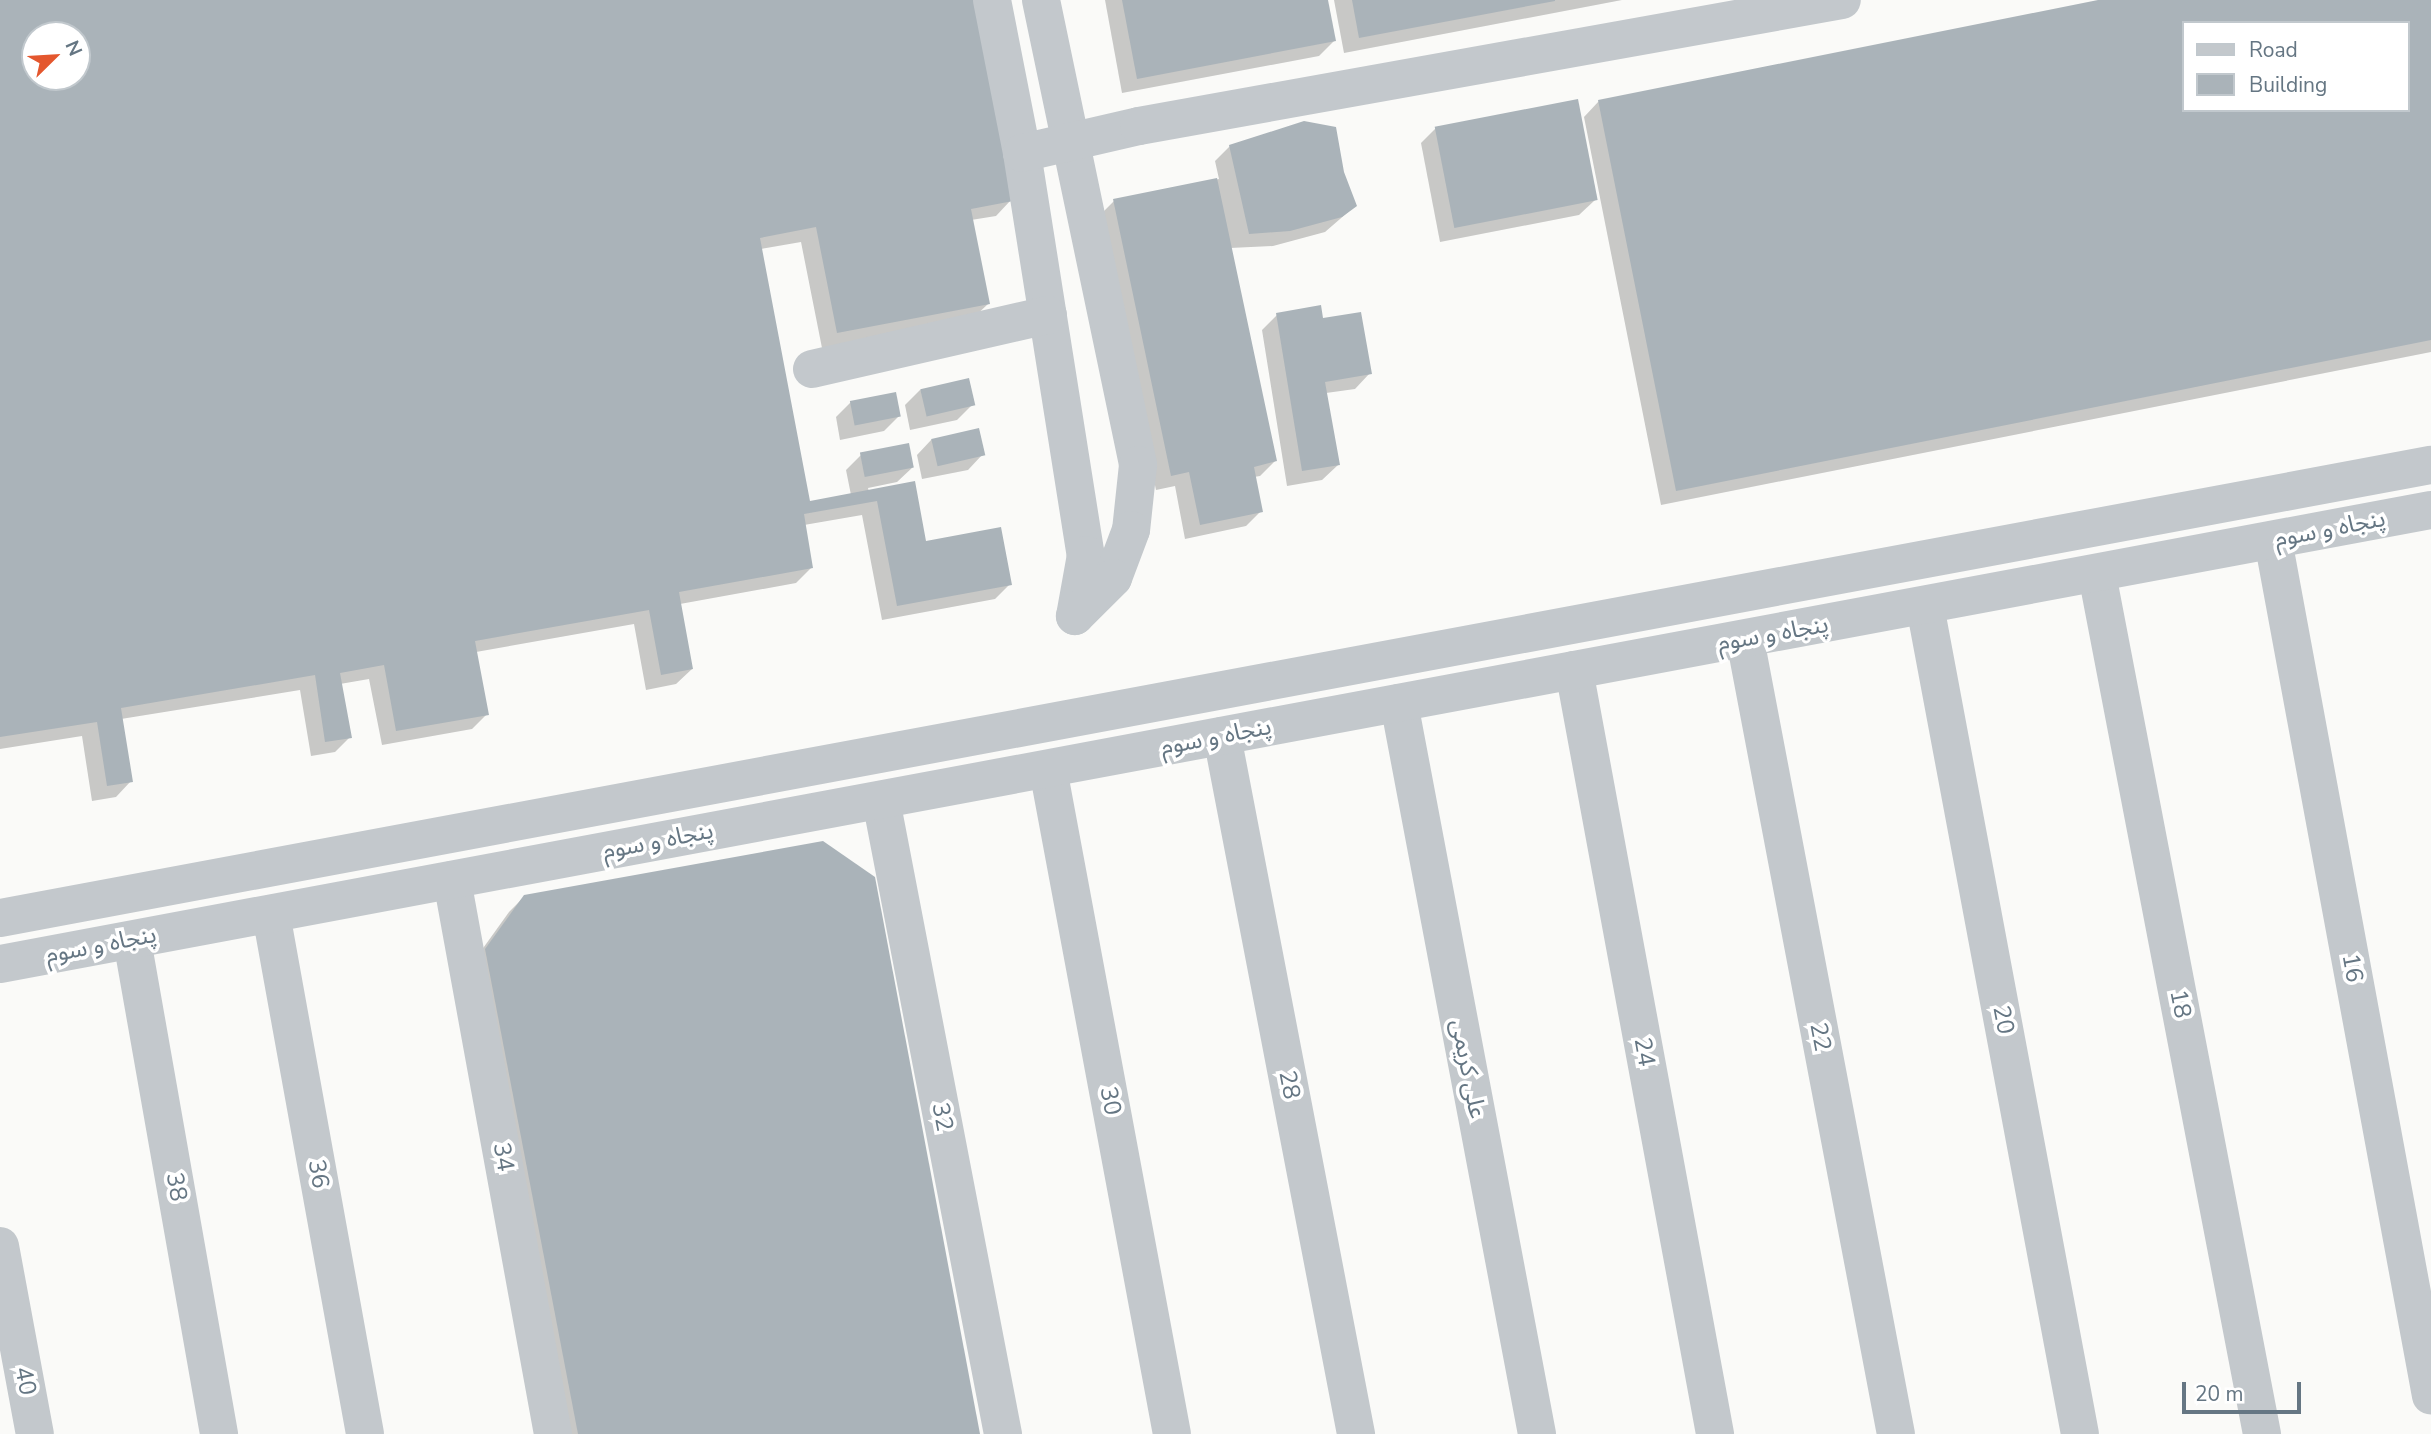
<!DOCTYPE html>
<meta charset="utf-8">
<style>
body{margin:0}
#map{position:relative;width:2431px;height:1434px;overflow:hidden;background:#fafaf8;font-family:"Nunito Sans","Noto Sans Arabic",sans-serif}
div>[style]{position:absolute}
.shadow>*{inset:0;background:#0003}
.building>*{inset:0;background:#aab3b9;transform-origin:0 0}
.minor>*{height:38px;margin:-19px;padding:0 19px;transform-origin:19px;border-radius:19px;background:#c3c8cc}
span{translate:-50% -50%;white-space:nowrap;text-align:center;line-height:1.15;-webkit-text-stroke:7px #fff;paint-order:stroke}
.street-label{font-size:24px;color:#657683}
.legend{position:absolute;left:2182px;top:21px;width:228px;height:91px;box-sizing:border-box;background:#fff;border:2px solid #c1c8cd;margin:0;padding:9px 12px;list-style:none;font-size:21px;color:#657683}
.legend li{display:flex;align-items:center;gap:14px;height:35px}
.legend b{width:35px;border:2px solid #c1c8cd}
.north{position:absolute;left:21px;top:21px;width:70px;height:70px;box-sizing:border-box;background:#fff;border:2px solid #c1c8cd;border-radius:50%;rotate:66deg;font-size:19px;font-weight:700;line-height:28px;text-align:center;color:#657683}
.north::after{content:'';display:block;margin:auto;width:24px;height:32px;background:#e4572e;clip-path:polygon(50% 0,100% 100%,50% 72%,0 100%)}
.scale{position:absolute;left:2182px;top:1382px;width:119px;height:32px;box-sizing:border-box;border:4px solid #657683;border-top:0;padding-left:9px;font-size:21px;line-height:24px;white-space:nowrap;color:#657683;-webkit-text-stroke:5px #fff;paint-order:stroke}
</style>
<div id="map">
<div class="shadow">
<div style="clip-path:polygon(evenodd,0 0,972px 0,1011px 200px,996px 216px,971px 220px,988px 304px,972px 319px,822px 348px,801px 242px,761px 249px,809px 503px,851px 495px,846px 470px,861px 455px,913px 467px,897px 482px,868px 488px,869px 492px,925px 543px,1010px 584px,995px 599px,882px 620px,862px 515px,804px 525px,812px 567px,796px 583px,680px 604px,692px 669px,676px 684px,646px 690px,634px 624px,476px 652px,487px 714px,472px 729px,382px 745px,369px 679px,340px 684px,350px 737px,335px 752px,311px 756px,300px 690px,121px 719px,131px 781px,116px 797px,92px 801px,82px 736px,0 749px,0 0,35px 35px,77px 35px,77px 77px,35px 77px,35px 35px)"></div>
<div style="clip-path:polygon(1105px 0,1326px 0,1334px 41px,1319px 56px,1122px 93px)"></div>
<div style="clip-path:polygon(1334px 0,1622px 0,1344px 53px)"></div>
<div style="clip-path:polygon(evenodd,2107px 0,2431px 0,2431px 352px,1661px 505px,1584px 117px,1599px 101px,2107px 0,2184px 23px,2408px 23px,2408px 110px,2184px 110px,2184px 23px)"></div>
<div style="clip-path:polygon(1436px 128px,1595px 200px,1579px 215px,1440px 242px,1421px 143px)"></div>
<div style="clip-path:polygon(1230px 146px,1342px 173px,1355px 206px,1325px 232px,1273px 246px,1230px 248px,1275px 461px,1260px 476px,1254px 477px,1261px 511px,1246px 526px,1185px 539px,1175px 486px,1156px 490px,1099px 216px,1114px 201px,1219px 179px,1215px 161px)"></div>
<div style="clip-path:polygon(1277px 315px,1322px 320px,1370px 373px,1355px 389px,1326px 393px,1338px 465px,1322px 480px,1287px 486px,1262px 330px)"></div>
<div style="clip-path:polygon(920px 390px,973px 404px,957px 420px,910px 430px,905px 405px)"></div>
<div style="clip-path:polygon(851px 402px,899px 416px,884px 431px,840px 440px,836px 417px)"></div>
<div style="clip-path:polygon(932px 439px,983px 454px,968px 470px,922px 479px,917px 455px)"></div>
<div style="clip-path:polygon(525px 896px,978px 1434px,560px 1434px,471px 965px,509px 912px)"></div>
</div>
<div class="building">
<div style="clip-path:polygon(evenodd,0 0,974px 0,1013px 201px,971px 209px,990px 304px,837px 333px,816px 227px,760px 238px,810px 501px,915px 481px,926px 541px,1001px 527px,1012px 585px,897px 606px,877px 501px,804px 514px,813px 568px,679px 592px,693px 669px,661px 675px,649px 610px,475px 641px,489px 715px,396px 731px,384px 665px,340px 673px,352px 738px,325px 742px,315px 675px,121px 708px,133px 782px,107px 786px,97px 722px,0 737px,0 0,35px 35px,77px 35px,77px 77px,35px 77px,35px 35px)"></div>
<div style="clip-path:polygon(1122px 0,1328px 0,1336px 41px,1137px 79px)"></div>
<div style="clip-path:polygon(1352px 0,1555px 0,1555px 1px,1359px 38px)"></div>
<div style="clip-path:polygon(evenodd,2098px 0,2431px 0,2431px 340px,1676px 491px,1598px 100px,2098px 0,2184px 23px,2408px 23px,2408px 110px,2184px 110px,2184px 23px)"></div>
<div style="left:1578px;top:99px;width:103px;height:146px;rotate:79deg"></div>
<div style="clip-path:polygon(1304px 121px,1336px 127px,1344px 172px,1357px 206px,1342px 217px,1290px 231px,1249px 234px,1229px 145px)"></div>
<div style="clip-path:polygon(1217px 178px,1277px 461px,1254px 467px,1263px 512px,1200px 525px,1189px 472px,1171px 476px,1113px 199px)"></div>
<div style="clip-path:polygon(1321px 305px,1323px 318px,1361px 312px,1372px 374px,1325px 382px,1340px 465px,1302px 471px,1276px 313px)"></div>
<div style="left:969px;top:378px;width:28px;height:50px;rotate:77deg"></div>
<div style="left:896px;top:392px;width:25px;height:47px;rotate:79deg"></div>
<div style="left:979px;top:428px;width:28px;height:49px;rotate:77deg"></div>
<div style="left:909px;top:443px;width:25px;height:50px;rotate:79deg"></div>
<div style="clip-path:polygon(823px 841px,875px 877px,980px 1434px,578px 1434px,485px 949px,524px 895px)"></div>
</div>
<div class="minor">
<div style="left:992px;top:0;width:156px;rotate:78.9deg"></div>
<div style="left:1022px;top:153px;width:407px;rotate:81deg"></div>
<div style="left:1086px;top:555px;width:62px;rotate:100.2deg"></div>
<div style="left:1041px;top:0;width:475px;rotate:78.2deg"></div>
<div style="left:1138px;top:465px;width:65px;rotate:96.1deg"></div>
<div style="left:1131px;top:530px;width:51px;rotate:110.6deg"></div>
<div style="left:1113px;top:578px;width:54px;rotate:135deg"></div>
<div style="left:1022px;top:153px;width:120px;rotate:-13deg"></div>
<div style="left:1139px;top:126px;width:714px;rotate:-10.16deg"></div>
<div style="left:812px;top:369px;width:242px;rotate:-12.9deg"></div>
<div style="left:2273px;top:540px;width:870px;rotate:79.54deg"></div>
<div style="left:2097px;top:574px;width:876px;rotate:79.14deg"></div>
<div style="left:1925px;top:606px;width:842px;rotate:79.4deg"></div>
<div style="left:1745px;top:639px;width:809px;rotate:79.25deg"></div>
<div style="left:1574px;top:670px;width:777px;rotate:79.54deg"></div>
<div style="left:1399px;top:703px;width:744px;rotate:79.31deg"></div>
<div style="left:1222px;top:736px;width:711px;rotate:79.13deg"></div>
<div style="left:1048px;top:769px;width:676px;rotate:79.44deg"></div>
<div style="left:881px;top:800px;width:646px;rotate:79.11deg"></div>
<div style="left:452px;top:880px;width:563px;rotate:79.67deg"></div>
<div style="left:271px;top:914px;width:528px;rotate:79.75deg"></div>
<div style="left:0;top:918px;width:2473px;rotate:-10.56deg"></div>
<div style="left:132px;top:940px;width:502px;rotate:80.01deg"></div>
<div style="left:0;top:964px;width:2473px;rotate:-10.58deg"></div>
<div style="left:0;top:1246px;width:191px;rotate:79.5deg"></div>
</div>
<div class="street-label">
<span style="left:2330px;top:529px;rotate:-11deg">پنجاه و سوم</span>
<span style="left:1773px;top:634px;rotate:-10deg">پنجاه و سوم</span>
<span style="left:1216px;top:737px;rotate:-11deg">پنجاه و سوم</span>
<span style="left:658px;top:841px;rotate:-11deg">پنجاه و سوم</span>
<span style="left:101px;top:945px;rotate:-11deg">پنجاه و سوم</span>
<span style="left:2352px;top:968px;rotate:80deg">16</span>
<span style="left:2180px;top:1004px;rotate:79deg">18</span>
<span style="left:2003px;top:1020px;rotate:79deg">20</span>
<span style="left:1820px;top:1037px;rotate:79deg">22</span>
<span style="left:1644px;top:1052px;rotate:80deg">24</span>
<span style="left:1468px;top:1069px;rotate:79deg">علی کریمی</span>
<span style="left:1289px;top:1085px;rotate:79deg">28</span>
<span style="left:1110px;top:1101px;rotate:79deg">30</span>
<span style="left:942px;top:1117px;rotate:79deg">32</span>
<span style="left:503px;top:1157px;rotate:80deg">34</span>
<span style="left:318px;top:1174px;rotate:80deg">36</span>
<span style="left:176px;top:1187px;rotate:80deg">38</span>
<span style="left:25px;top:1381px;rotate:79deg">40</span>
</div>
<ul class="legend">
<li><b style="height:9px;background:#c3c8cc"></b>Road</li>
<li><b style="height:19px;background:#aab3b9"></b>Building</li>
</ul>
<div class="north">N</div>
<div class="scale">20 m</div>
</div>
